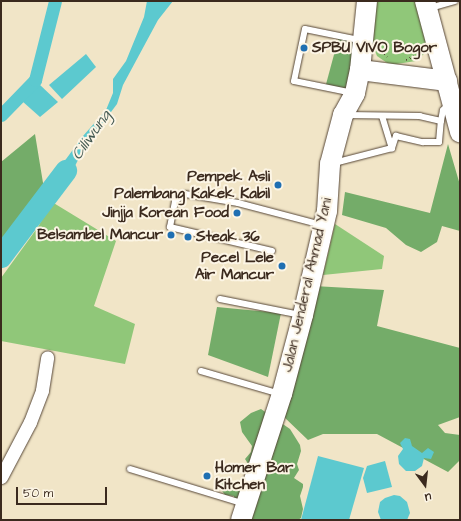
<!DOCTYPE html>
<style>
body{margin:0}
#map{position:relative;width:461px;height:521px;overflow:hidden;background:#f1e5c7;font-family:"Architects Daughter",sans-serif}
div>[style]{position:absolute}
.green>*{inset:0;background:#90c779}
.forest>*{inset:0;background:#74ac69}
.water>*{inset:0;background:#5cc9cf}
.canal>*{height:13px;margin:-6.5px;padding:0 6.5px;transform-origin:6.5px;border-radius:6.5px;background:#5cc9cf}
.river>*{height:22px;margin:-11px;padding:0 11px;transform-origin:11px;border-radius:11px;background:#5cc9cf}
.path>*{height:2px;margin-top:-1px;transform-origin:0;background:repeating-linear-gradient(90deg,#564637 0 1px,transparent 0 4px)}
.roads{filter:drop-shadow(0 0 1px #564637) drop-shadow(0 0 1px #564637)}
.lane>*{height:6px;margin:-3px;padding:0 3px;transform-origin:3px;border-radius:3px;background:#fff}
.street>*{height:13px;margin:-6.5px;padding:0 6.5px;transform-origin:6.5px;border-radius:6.5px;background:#fff}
.primary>*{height:20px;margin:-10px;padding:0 10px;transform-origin:10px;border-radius:10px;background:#fff}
.dots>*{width:11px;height:11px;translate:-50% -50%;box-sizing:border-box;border:2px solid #fcf5e5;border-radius:50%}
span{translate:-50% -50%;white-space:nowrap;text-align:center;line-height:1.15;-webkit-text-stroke:4px #fcf5e5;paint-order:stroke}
.poi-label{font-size:15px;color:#3b2a1e;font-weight:700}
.left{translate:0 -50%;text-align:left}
.right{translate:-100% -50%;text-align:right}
.street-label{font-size:15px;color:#3b2a1e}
.water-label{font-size:16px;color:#455a53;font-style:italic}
.frame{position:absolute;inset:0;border:2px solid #3b2a1e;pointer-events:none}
.north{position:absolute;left:405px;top:465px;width:40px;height:40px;-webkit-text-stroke:3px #fcf5e5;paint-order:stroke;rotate:165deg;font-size:11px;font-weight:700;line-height:16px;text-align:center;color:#3b2a1e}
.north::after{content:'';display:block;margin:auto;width:14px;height:18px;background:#3b2a1e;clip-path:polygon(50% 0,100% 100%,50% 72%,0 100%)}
.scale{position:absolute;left:16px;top:487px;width:91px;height:18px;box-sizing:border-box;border:2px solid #3b2a1e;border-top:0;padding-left:5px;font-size:12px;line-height:14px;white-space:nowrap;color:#3b2a1e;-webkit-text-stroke:3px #fcf5e5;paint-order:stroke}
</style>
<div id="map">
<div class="green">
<div style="clip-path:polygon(374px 1px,418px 1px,429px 43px,425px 53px,416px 61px,390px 65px,377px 56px,373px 46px)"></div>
<div style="clip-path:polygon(52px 202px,116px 241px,94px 306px,135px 324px,125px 364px,1px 341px,1px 278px,38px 227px)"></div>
<div style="clip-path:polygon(335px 224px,384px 256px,382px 269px,323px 275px)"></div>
</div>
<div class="forest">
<div style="clip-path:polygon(339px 36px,363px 41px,355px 93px,325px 88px)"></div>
<div style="clip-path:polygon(35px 134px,44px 189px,48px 196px,1px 257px,1px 162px)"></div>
<div style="clip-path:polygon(448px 144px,460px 185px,460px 231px,442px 226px,437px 242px,421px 252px,406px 245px,386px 228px,342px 215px,345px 192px,430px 213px)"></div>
<div style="clip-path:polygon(314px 286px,384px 290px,377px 326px,460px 348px,460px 417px,438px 425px,445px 433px,460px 435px,460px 460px,448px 472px,377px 434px,323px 434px,308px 440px,283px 416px)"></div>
<div style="clip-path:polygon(217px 307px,281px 313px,268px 377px,208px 355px)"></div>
<div style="clip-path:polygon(261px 409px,290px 429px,300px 445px,301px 451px,297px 464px,299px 470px,294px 478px,303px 484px,303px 487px,300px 496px,303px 509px,301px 518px,298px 520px,248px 520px,234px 499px,234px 496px,225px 495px,218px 485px,219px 480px,223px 478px,226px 478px,231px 483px,244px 480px,250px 467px,245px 459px,251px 452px,252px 446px,242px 432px,240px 422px,251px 413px)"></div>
</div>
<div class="water">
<div style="clip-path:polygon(147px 1px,173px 1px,158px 20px,123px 85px,117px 104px,84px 148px,72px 172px,52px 202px,44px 189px,83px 136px,106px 110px,113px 93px,113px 79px,126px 61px,144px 17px)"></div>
<div style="clip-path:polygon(86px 54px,96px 67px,62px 99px,49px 85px)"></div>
<div style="clip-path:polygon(39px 84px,58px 102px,40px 117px,22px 101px)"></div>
<div style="clip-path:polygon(405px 438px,410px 439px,412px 446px,422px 453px,428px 448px,434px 452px,431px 459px,424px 458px,422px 466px,415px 471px,406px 471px,399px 464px,398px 456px,403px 449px,400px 443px)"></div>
<div style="clip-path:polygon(318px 456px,364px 468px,349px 520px,301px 520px)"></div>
<div style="clip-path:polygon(385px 461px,392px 487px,367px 493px,363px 478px,367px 466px)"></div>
<div style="clip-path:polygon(394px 495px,400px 496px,407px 502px,410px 513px,407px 520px,381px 520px,378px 512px,380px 502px,385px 498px)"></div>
</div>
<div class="canal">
<div style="left:1px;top:115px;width:49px;rotate:-45.8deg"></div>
<div style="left:35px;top:80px;width:81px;rotate:-75.8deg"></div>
</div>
<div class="river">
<div style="left:1px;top:257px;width:108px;rotate:-52.9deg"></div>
</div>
<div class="path">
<div style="left:379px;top:48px;width:12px;rotate:48deg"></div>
<div style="left:406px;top:60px;width:14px;rotate:-25deg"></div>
<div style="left:419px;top:54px;width:5px;rotate:-53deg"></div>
</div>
<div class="roads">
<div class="lane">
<div style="left:430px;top:8px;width:26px;rotate:-16deg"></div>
<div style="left:353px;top:93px;width:60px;rotate:-168.5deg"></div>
<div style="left:294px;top:81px;width:53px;rotate:-78.1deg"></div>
<div style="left:305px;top:29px;width:55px;rotate:11.5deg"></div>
<div style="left:382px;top:116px;width:34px;rotate:73deg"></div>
<div style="left:441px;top:121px;width:11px;rotate:-80deg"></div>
<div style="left:443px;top:110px;width:8px;rotate:-45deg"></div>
<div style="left:334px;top:163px;width:60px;rotate:-14.5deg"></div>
<div style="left:392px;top:148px;width:13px;rotate:-72deg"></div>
<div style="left:396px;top:136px;width:28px;rotate:13deg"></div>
<div style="left:423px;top:142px;width:16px"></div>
<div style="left:439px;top:142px;width:21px;rotate:-85deg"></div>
<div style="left:441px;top:121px;width:22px;rotate:-167deg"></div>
<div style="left:420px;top:116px;width:74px;rotate:-179.2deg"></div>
<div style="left:272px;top:251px;width:105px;rotate:-166.8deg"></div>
<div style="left:170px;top:227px;width:26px;rotate:-79deg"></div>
<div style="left:175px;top:201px;width:12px;rotate:-35deg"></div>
<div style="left:185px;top:194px;width:54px;rotate:9.6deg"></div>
<div style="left:238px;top:203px;width:87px;rotate:14.7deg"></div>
<div style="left:220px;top:299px;width:83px;rotate:11.2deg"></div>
<div style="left:201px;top:371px;width:82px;rotate:16.2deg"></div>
<div style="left:130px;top:469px;width:120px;rotate:16.9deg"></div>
</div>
<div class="street">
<div style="left:1px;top:477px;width:62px;rotate:-62.2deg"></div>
<div style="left:30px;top:422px;width:34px;rotate:-69deg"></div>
<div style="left:42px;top:390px;width:33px;rotate:-81deg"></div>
</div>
<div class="primary">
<div style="left:425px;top:1px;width:136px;rotate:75deg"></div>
<div style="left:360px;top:70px;width:88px;rotate:7.2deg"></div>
<div style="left:241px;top:520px;width:133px;rotate:-72deg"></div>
<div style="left:282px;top:394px;width:82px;rotate:-75.1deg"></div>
<div style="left:303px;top:315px;width:107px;rotate:-77deg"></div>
<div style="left:327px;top:211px;width:47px;rotate:-86.3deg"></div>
<div style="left:330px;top:164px;width:51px;rotate:-75.1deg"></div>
<div style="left:343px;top:115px;width:25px;rotate:-61deg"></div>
<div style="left:355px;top:93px;width:24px;rotate:-78deg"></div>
<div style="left:360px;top:70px;width:69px;rotate:-84.2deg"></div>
</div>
</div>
<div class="dots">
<div style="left:304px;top:48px;background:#1f6fb2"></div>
<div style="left:278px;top:185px;background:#1f6fb2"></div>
<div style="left:237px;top:213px;background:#1f6fb2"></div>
<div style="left:171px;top:235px;background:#1f6fb2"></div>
<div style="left:188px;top:237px;background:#1f6fb2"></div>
<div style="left:282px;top:266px;background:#1f6fb2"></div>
<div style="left:207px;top:476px;background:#1f6fb2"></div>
</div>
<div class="poi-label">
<span class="left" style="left:312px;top:48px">SPBU VIVO Bogor</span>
<span class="right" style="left:270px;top:185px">Pempek Asli<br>Palembang Kakek Kabil</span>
<span class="right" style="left:229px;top:213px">Jinjja Korean Food</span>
<span class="right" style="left:163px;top:235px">Belsambel Mancur</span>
<span class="left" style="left:196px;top:237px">Steak 36</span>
<span class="right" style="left:274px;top:266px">Pecel Lele<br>Air Mancur</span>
<span class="left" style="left:215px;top:476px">Homer Bar<br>Kitchen</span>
</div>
<div class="street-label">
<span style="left:307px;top:285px;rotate:-77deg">Jalan Jenderal Ahmad Yani</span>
</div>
<div class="water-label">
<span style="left:91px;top:135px;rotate:-55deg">Ciliwung</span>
</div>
<div class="frame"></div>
<div class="north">U</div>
<div class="scale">50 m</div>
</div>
